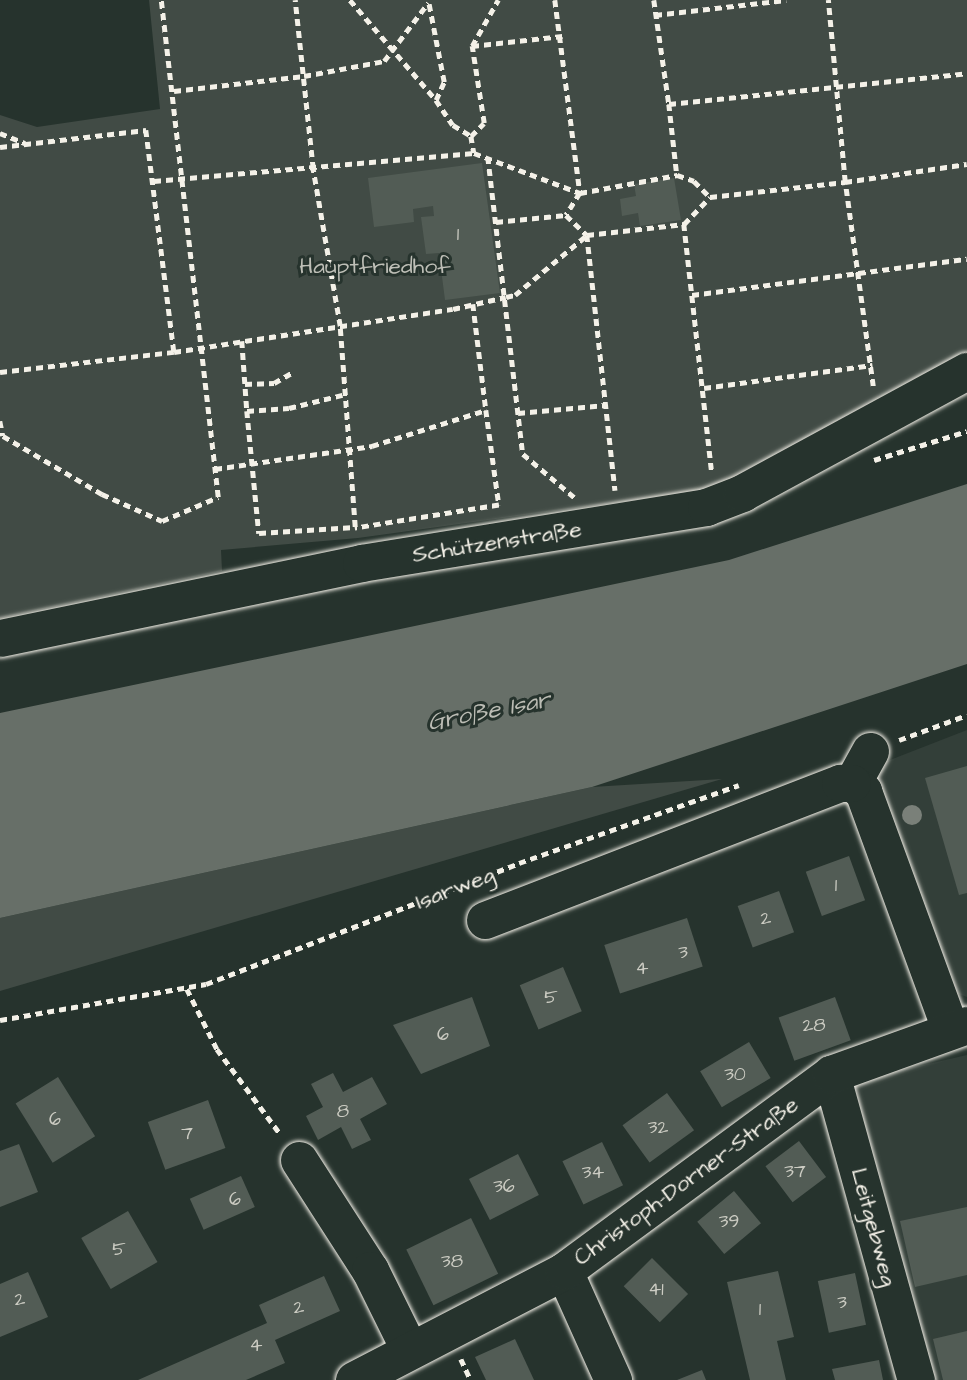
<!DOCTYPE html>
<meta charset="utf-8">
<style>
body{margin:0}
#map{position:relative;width:967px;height:1380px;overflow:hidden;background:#26332d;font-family:"Architects Daughter",sans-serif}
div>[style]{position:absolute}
.built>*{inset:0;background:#333f39}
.green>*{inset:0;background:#414b45}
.water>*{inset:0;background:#676f68}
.building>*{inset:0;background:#525c55;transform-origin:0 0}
.path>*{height:4.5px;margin-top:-2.25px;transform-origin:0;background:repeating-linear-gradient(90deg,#f4f1e8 0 7px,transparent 0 12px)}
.roads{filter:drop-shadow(0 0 2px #f4f1e8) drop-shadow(0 0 2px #f4f1e8)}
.minor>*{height:37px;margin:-18.5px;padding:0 18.5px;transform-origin:18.5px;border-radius:18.5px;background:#26332d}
.trees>*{width:20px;height:20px;margin:-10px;border-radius:50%;background:#7a8079}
span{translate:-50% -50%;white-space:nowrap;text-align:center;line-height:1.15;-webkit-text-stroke:6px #26332d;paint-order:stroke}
.number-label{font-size:19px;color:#ccccc3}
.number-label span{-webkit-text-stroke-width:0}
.park-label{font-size:23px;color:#bebfb7}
.street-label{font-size:23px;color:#f4f1e8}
.water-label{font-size:24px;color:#bcbdb5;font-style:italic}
</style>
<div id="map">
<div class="built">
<div style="clip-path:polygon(967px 730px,967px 997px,950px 991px,872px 767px)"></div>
<div style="clip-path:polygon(967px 1055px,967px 1380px,927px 1380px,854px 1081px)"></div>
</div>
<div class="green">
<div style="clip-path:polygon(149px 0,967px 0,967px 356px,714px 489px,358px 538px,221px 550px,222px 571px,0 618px,0 115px,37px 127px,160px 109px)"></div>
<div style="clip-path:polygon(722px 779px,0 991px,0 918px,592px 787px)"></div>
</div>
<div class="water">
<div style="clip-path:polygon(967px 484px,967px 664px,592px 787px,0 918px,0 713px,729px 560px)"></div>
</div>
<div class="building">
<div style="clip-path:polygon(482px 163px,500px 293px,445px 300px,439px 253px,426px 254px,421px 217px,434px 216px,433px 206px,413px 209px,414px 222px,374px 227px,368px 178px)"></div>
<div style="clip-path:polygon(674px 178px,681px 220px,640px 226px,638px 213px,622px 216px,620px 199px,636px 196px,634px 184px)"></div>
<div style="clip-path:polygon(967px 766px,967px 893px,959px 895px,925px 778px)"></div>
<div style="left:849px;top:856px;width:47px;height:46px;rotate:70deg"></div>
<div style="left:779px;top:891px;width:44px;height:44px;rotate:70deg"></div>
<div style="left:687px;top:918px;width:51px;height:87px;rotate:72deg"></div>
<div style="left:563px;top:967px;width:48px;height:47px;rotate:67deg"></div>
<div style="clip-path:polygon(472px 997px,490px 1046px,421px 1074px,393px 1025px)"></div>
<div style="left:835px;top:997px;width:46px;height:60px;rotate:70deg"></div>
<div style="left:749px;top:1042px;width:42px;height:57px;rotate:59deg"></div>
<div style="clip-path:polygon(333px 1073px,343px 1092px,372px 1077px,387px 1104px,360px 1119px,371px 1140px,352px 1149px,341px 1127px,318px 1140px,306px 1116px,323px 1107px,311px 1084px)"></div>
<div style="left:58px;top:1077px;width:70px;height:50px;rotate:58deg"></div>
<div style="left:667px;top:1093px;width:46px;height:55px;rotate:54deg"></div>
<div style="left:208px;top:1100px;width:51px;height:64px;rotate:70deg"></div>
<div style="left:799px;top:1141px;width:45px;height:42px;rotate:53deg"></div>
<div style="left:602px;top:1142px;width:48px;height:44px;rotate:64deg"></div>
<div style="clip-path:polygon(19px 1144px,38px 1192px,0 1207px,0 1151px)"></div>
<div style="left:518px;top:1154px;width:46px;height:55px;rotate:63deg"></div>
<div style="left:241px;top:1176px;width:34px;height:56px;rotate:66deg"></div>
<div style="left:734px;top:1191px;width:42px;height:48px;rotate:50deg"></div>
<div style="clip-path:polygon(967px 1207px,967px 1275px,915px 1287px,900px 1221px)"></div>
<div style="left:128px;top:1211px;width:59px;height:54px;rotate:60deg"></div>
<div style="left:471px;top:1218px;width:62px;height:72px;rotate:64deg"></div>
<div style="left:652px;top:1258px;width:51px;height:40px;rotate:45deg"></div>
<div style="clip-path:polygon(778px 1271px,794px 1337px,777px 1341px,786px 1380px,750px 1380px,727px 1282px)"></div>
<div style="clip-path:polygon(28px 1272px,48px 1317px,0 1337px,0 1284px)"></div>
<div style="left:855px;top:1273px;width:53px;height:38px;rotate:78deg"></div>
<div style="clip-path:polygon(324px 1276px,340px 1311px,275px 1340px,285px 1363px,246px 1380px,138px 1380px,267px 1323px,259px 1305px)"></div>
<div style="clip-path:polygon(967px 1331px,967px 1380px,943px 1380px,933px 1339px)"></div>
<div style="clip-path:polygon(515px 1339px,534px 1380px,486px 1380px,475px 1357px)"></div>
<div style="clip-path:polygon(879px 1360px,883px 1380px,835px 1380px,832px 1369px)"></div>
<div style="clip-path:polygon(702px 1370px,706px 1380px,677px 1380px)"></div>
</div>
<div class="path">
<div style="left:350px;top:0;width:132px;rotate:49.3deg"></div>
<div style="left:436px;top:100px;width:20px;rotate:-66deg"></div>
<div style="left:444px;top:82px;width:84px;rotate:-101deg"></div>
<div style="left:555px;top:0;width:195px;rotate:82.6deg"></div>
<div style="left:580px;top:193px;width:26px;rotate:122deg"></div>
<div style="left:566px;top:215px;width:29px;rotate:44deg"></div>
<div style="left:587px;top:235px;width:257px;rotate:83.7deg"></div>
<div style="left:654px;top:0;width:105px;rotate:81.8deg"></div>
<div style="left:669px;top:104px;width:300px;rotate:-5.9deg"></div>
<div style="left:655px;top:15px;width:132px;rotate:-6.5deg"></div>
<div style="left:472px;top:46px;width:53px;rotate:-60.5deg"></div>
<div style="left:174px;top:91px;width:131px;rotate:-6.6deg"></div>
<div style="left:304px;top:76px;width:81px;rotate:-10.6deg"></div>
<div style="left:384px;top:61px;width:73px;rotate:-52.8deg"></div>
<div style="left:436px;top:100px;width:30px;rotate:56deg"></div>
<div style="left:453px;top:125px;width:21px;rotate:31deg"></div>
<div style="left:471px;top:136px;width:18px;rotate:-45deg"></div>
<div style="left:484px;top:123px;width:78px;rotate:-98.9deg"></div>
<div style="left:472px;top:46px;width:91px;rotate:-6.3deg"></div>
<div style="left:669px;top:104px;width:71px;rotate:83.6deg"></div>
<div style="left:0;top:133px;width:27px;rotate:22deg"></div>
<div style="left:471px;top:136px;width:17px;rotate:80deg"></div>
<div style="left:0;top:147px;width:147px;rotate:-6.6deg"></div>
<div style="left:146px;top:130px;width:224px;rotate:82.8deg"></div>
<div style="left:488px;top:157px;width:299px;rotate:83.3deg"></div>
<div style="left:523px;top:454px;width:67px;rotate:40.1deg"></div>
<div style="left:154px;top:181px;width:321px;rotate:-5deg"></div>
<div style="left:474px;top:153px;width:113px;rotate:20.7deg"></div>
<div style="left:580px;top:193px;width:99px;rotate:-10.5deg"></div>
<div style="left:677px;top:175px;width:18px;rotate:19deg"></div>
<div style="left:694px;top:181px;width:23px;rotate:45deg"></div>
<div style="left:710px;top:197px;width:136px;rotate:-6.3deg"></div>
<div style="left:845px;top:182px;width:183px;rotate:-95.3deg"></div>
<div style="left:496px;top:222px;width:70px;rotate:-5.7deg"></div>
<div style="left:684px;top:224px;width:251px;rotate:83.6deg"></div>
<div style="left:692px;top:295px;width:277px;rotate:-7.5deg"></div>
<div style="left:473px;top:304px;width:107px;rotate:83deg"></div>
<div style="left:242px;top:341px;width:70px;rotate:85.9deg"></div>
<div style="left:247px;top:411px;width:42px;rotate:-4.1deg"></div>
<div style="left:289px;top:408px;width:55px;rotate:-13.8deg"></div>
<div style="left:0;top:372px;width:175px;rotate:-6.6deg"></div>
<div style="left:174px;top:352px;width:282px;rotate:-8.8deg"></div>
<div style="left:453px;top:309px;width:54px;rotate:-12.8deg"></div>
<div style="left:506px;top:297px;width:9px;rotate:-13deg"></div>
<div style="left:515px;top:295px;width:94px;rotate:-39.8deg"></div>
<div style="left:587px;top:235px;width:98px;rotate:-6.5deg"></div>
<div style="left:684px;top:224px;width:37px;rotate:-46deg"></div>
<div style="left:245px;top:384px;width:29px;rotate:-2deg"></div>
<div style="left:274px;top:383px;width:22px;rotate:-30deg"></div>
<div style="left:873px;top:386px;width:206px;rotate:-97.8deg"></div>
<div style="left:845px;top:182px;width:123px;rotate:-8.4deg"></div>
<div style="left:704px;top:388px;width:170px;rotate:-7.8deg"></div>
<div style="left:247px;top:411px;width:123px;rotate:84.4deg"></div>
<div style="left:259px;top:533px;width:96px;rotate:-3.6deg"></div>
<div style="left:355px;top:527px;width:202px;rotate:-94.3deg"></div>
<div style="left:340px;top:326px;width:159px;rotate:-99.8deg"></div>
<div style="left:313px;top:169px;width:170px;rotate:-96.1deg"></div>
<div style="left:518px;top:413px;width:88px;rotate:-5.2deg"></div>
<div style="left:0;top:421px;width:15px;rotate:79deg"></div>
<div style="left:3px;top:436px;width:115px;rotate:30.4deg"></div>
<div style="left:102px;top:494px;width:66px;rotate:24.2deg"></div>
<div style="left:162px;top:521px;width:61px;rotate:-23.2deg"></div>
<div style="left:218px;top:497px;width:500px;rotate:-96.54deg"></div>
<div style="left:874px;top:460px;width:97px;rotate:-17.3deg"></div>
<div style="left:215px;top:469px;width:159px;rotate:-8.3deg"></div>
<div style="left:372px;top:446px;width:120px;rotate:-17.5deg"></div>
<div style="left:486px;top:410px;width:96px;rotate:82.2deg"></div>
<div style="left:499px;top:505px;width:146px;rotate:170.9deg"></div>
<div style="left:899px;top:740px;width:72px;rotate:-20.2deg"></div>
<div style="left:187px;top:989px;width:67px;rotate:63.4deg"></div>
<div style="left:217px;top:1049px;width:107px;rotate:53.3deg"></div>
<div style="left:0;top:1020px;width:209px;rotate:-9.9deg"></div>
<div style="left:206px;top:984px;width:336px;rotate:-21.1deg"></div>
<div style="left:519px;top:863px;width:233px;rotate:-19.5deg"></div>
<div style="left:461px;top:1359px;width:23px;rotate:65deg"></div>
</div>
<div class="roads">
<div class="minor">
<div style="left:0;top:638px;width:369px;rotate:-11.7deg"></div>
<div style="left:361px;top:563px;width:350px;rotate:-9.2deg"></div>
<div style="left:706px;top:507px;width:39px;rotate:-21deg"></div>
<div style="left:742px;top:493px;width:256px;rotate:-28.5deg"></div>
<div style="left:870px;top:751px;width:37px;rotate:119deg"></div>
<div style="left:852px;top:783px;width:14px;rotate:36deg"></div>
<div style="left:863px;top:791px;width:253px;rotate:69.9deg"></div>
<div style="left:485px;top:920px;width:381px;rotate:-21.1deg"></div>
<div style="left:840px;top:783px;width:12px"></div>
<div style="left:831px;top:1074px;width:318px;rotate:74.5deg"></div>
<div style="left:299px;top:1160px;width:131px;rotate:57.2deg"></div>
<div style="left:370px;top:1270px;width:88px;rotate:63.7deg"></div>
<div style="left:564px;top:1271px;width:120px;rotate:65.8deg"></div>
<div style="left:354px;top:1380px;width:237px;rotate:-27.4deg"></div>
<div style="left:564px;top:1271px;width:332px;rotate:-36.4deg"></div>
<div style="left:831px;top:1074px;width:145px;rotate:-19.8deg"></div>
</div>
</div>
<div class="trees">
<div style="left:912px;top:815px"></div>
</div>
<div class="number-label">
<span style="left:458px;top:235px">1</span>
<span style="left:836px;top:886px">1</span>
<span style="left:766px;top:919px">2</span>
<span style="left:683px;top:953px">3</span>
<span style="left:642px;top:969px">4</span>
<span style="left:551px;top:998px">5</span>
<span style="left:814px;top:1026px">28</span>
<span style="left:443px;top:1035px">6</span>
<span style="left:735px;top:1075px">30</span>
<span style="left:343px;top:1112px">8</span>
<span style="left:55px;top:1120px">6</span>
<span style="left:658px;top:1128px">32</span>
<span style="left:187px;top:1134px">7</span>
<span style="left:795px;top:1172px">37</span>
<span style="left:593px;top:1173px">34</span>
<span style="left:504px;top:1187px">36</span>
<span style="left:235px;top:1200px">6</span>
<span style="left:729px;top:1222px">39</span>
<span style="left:119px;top:1250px">5</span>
<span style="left:452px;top:1262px">38</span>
<span style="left:656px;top:1290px">41</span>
<span style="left:20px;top:1300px">2</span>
<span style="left:842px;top:1303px">3</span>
<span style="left:299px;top:1308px">2</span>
<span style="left:760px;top:1310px">1</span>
<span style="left:256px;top:1346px">4</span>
</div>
<div class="park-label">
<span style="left:375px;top:266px">Hauptfriedhof</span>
</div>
<div class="street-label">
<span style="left:497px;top:542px;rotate:-9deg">Schützenstraße</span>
<span style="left:455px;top:888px;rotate:-21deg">Isarweg</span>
<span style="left:686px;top:1181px;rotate:-36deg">Christoph-Dorner-Straße</span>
<span style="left:874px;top:1227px;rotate:75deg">Leitgebweg</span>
</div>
<div class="water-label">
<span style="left:489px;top:712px;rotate:-11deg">Große Isar</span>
</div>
</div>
